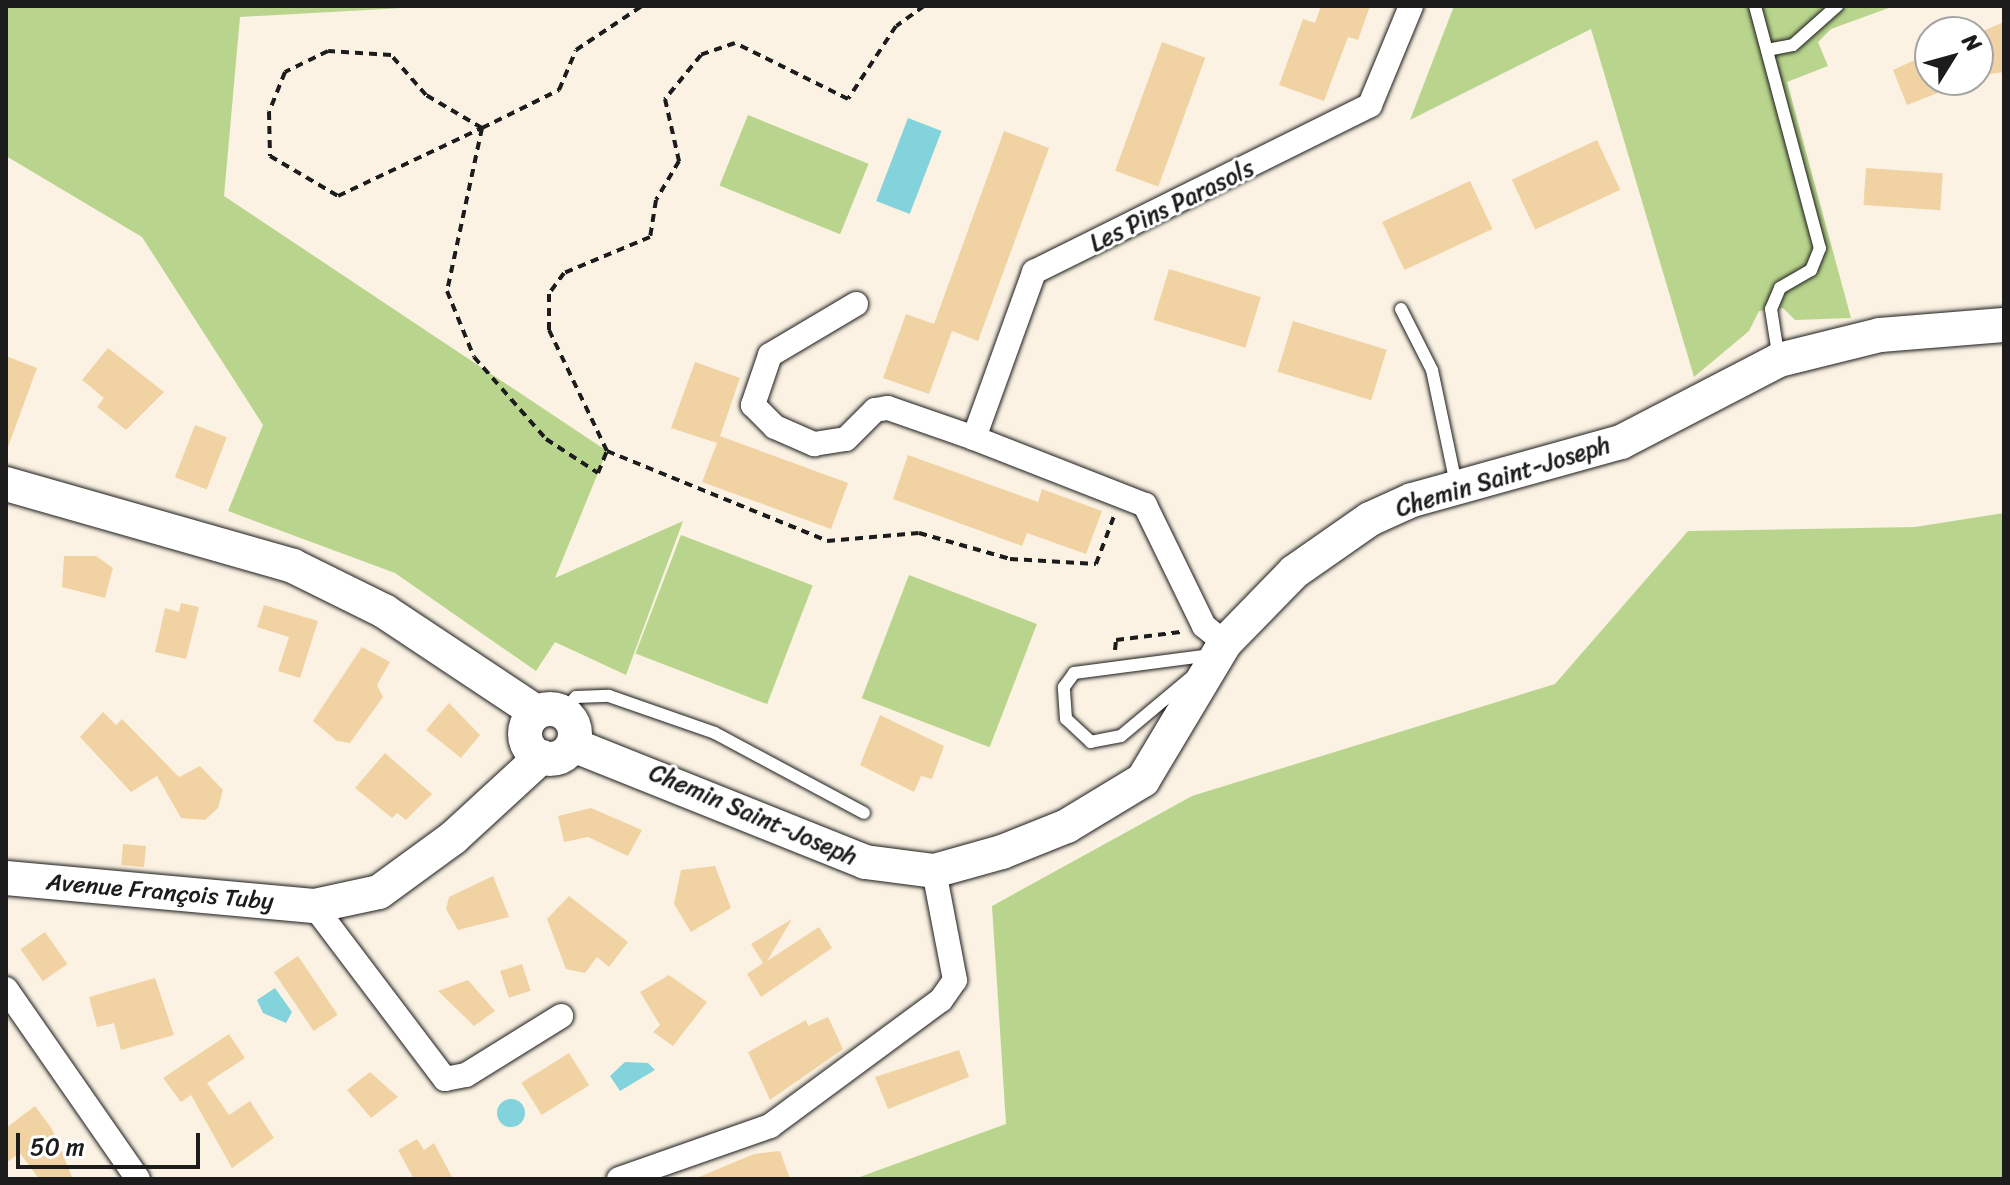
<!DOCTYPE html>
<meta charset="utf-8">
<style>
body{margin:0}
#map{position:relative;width:2010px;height:1185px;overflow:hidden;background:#fbf2e3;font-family:Sriracha,sans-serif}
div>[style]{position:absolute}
.green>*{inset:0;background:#b9d58d;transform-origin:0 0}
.water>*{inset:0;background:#83d3dd;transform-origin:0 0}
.round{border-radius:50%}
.building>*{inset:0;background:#f1d3a3;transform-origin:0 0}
.path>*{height:4px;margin-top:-2px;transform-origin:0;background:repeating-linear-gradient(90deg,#1c1c1c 0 8px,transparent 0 14px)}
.roads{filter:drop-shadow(0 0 2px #1c1c1c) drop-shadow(0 0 2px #1c1c1c)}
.lane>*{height:12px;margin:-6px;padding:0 6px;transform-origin:6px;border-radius:6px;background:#fff}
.street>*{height:24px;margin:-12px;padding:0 12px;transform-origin:12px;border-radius:12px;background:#fff}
.secondary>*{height:34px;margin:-17px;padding:0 17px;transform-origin:17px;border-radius:17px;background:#fff}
.secondary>.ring{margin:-17px;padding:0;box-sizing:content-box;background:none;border:34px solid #fff;border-radius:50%}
span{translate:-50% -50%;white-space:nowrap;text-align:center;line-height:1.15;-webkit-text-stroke:6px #fff;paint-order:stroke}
.street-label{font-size:24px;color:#1c1c1c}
.frame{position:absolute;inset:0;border:8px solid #1c1c1c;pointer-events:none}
.north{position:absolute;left:1914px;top:16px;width:80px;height:80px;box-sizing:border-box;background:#fff;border:2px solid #a4a4a4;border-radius:50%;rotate:53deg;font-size:22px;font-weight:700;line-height:32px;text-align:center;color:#1c1c1c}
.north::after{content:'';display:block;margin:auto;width:28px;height:36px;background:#1c1c1c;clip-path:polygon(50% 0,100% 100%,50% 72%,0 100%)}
.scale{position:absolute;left:16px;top:1133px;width:184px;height:36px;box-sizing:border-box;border:4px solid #1c1c1c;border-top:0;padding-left:10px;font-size:24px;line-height:28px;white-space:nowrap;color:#1c1c1c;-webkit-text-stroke:6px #fff;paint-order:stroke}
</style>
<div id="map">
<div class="green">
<div style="clip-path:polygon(6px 6px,439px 6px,240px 17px,224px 196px,607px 451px,555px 578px,683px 521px,626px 675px,555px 642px,536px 671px,395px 573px,228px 511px,263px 425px,142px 237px,6px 156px)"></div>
<div style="clip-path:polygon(1454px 6px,1894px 6px,1831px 29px,1818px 42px,1828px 66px,1787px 82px,1851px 318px,1795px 320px,1783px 308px,1759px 311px,1749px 331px,1694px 377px,1591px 29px,1410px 120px)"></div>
<div style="left:748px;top:115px;width:130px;height:76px;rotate:22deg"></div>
<div style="clip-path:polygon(2004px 513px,2004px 1179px,854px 1179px,1006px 1124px,992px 906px,1192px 796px,1555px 684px,1688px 531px,1915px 527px)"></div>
<div style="left:681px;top:535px;width:141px;height:127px;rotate:21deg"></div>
<div style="left:909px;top:575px;width:137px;height:132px;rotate:21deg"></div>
</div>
<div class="water">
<div style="left:908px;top:118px;width:36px;height:89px;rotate:21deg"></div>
<div style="clip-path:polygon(275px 988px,292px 1012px,286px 1023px,263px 1013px,257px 1000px)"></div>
<div style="clip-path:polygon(625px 1062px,648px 1063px,655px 1070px,620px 1091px,610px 1076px)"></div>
<div class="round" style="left:497px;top:1099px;width:28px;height:28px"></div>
</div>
<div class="building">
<div style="clip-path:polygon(1321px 6px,1370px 6px,1358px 40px,1348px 37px,1324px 101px,1279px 85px,1303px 19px,1315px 23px)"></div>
<div style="clip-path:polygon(2004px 22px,2004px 72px,1978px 76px,1978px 33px)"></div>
<div style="left:1162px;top:42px;width:46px;height:137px;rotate:20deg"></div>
<div style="clip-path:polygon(1930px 53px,1930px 80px,1968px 81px,1907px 105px,1893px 70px)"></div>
<div style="clip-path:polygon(1004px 131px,1049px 148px,978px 341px,952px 331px,929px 394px,883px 378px,906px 314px,934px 324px)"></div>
<div style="left:1597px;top:140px;width:55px;height:94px;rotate:65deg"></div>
<div style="left:1866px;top:168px;width:77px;height:37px;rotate:4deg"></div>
<div style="left:1470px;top:181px;width:53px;height:97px;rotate:65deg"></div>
<div style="left:1169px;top:269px;width:96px;height:53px;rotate:17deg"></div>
<div style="left:1293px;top:321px;width:98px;height:53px;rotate:17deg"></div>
<div style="clip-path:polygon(108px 348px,164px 392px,126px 430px,97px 407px,104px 398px,82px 380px)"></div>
<div style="clip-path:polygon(6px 356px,37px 368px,8px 447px,6px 446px)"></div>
<div style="clip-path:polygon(695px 362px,740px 378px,720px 436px,848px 483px,831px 529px,702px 482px,717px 443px,671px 428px)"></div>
<div style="left:195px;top:425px;width:34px;height:56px;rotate:21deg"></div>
<div style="clip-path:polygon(908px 455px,1038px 502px,1042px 489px,1102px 511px,1086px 554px,1027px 533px,1022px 546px,893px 499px)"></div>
<div style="clip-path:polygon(64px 556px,96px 556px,113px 568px,105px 598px,62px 587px)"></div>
<div style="clip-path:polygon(181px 603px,199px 607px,186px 659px,155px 652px,165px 608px,179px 612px)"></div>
<div style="clip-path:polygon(264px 605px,318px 621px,300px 678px,278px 671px,289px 637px,257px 627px)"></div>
<div style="clip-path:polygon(362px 647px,390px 662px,377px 685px,383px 697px,350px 743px,337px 741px,313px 721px)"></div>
<div style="clip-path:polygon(449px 703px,480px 735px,461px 758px,426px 730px)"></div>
<div style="clip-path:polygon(103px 712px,116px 725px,122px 719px,179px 777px,200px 766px,223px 790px,218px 808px,205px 820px,181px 818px,157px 776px,131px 792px,80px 737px)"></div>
<div style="clip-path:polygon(880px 715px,944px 746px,932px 779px,921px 776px,914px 792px,860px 765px)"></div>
<div style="clip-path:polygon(385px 753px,432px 794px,406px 820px,397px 813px,392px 818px,355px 788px)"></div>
<div style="clip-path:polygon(591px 808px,642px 830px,628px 856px,588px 837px,564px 842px,558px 816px)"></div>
<div style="left:123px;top:844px;width:23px;height:21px;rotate:5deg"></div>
<div style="clip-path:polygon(715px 866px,731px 908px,691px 932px,674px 904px,681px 870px)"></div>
<div style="clip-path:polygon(493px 876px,509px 917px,458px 930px,446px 909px,449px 897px)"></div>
<div style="clip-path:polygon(569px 896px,628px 942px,609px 967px,597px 957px,585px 973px,566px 969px,547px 919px)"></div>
<div style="clip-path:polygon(792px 919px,767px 961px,819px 927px,832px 948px,761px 997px,747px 974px,763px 963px,751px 944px)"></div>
<div style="left:45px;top:932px;width:39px;height:30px;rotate:55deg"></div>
<div style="left:298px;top:956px;width:71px;height:29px;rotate:56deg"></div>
<div style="left:522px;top:964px;width:28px;height:23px;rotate:72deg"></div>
<div style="clip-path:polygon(669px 975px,707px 1002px,673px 1046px,653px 1032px,660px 1025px,640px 992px)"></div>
<div style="clip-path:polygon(155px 978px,174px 1035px,121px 1050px,114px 1023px,97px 1027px,89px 997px)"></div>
<div style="clip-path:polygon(468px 980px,495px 1011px,474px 1026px,438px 991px)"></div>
<div style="clip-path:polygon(828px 1017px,843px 1049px,770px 1100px,748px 1052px,806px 1020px,808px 1026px)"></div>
<div style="clip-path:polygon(229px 1034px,245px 1058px,207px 1083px,229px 1115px,250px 1101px,274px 1138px,232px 1168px,191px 1095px,181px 1102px,163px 1078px)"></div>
<div style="clip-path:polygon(959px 1050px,969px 1077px,888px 1109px,875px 1077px)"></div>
<div style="left:569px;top:1053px;width:38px;height:56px;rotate:58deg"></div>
<div style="clip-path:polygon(370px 1072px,398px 1097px,371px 1118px,347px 1090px)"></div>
<div style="clip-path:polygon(35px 1106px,52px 1129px,73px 1179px,39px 1179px,20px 1153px,6px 1163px,6px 1128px)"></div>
<div style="clip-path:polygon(417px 1139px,424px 1150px,434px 1143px,453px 1179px,414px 1179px,398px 1150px)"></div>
<div style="clip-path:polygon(780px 1151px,790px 1179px,694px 1179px,754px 1154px)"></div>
</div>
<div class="path">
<div style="left:924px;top:6px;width:34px;rotate:144deg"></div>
<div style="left:896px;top:26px;width:87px;rotate:123.3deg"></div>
<div style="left:848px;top:99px;width:126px;rotate:-153.6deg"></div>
<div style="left:735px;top:43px;width:36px;rotate:161deg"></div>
<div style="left:701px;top:55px;width:57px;rotate:129.3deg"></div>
<div style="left:665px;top:99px;width:64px;rotate:77.3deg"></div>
<div style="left:679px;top:161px;width:45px;rotate:120.5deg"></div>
<div style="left:656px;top:200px;width:37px;rotate:99deg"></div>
<div style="left:650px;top:237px;width:93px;rotate:157.3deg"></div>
<div style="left:564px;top:273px;width:26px;rotate:126deg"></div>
<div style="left:549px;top:294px;width:36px;rotate:90deg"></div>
<div style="left:549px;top:330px;width:134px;rotate:64.4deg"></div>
<div style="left:607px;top:451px;width:238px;rotate:22.2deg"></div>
<div style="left:827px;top:541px;width:92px;rotate:-5deg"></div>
<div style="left:919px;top:533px;width:95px;rotate:15.9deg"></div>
<div style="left:1010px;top:559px;width:86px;rotate:3.3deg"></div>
<div style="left:1096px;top:564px;width:51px;rotate:-69.4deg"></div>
<div style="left:482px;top:128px;width:65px;rotate:-149.5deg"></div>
<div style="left:426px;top:95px;width:53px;rotate:-131.2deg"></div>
<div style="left:391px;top:55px;width:63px;rotate:-176.4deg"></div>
<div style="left:328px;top:51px;width:48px;rotate:154deg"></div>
<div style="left:285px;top:72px;width:43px;rotate:111.8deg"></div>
<div style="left:269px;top:112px;width:44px;rotate:88.7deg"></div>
<div style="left:270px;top:156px;width:79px;rotate:30.5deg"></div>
<div style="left:338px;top:196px;width:159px;rotate:-25.3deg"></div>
<div style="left:482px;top:128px;width:86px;rotate:-26.3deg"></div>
<div style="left:559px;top:90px;width:43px;rotate:-67deg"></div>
<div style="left:576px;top:50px;width:79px;rotate:-33.7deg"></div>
<div style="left:482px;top:128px;width:167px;rotate:102.1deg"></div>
<div style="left:447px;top:291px;width:71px;rotate:67.8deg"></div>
<div style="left:474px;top:357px;width:109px;rotate:48.7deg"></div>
<div style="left:546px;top:439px;width:62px;rotate:33.2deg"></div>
<div style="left:598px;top:473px;width:24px;rotate:-68deg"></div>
<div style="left:1115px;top:650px;width:10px;rotate:-84deg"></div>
<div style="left:1116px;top:640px;width:65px;rotate:-7deg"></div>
</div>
<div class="roads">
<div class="lane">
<div style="left:1755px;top:6px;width:251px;rotate:75deg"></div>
<div style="left:1820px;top:248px;width:24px;rotate:112deg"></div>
<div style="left:1811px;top:270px;width:36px;rotate:150deg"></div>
<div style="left:1780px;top:288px;width:23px;rotate:113deg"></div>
<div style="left:1771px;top:309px;width:52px;rotate:81.1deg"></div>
<div style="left:1767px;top:50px;width:26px;rotate:-11deg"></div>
<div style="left:1793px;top:45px;width:59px;rotate:-41.6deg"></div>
<div style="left:1401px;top:309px;width:68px;rotate:63.1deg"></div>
<div style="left:1432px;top:370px;width:116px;rotate:78.1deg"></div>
<div style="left:1219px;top:654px;width:128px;rotate:140.1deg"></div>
<div style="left:1121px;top:736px;width:31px;rotate:169deg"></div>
<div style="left:1091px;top:742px;width:34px;rotate:-137deg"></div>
<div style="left:1066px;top:719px;width:32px;rotate:-94deg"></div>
<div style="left:1064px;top:687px;width:17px;rotate:-54deg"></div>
<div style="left:1074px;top:673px;width:146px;rotate:-7.5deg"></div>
<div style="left:563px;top:711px;width:19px;rotate:-47deg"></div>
<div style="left:576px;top:697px;width:33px;rotate:-2deg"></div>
<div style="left:609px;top:696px;width:112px;rotate:19.2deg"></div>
<div style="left:715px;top:733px;width:169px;rotate:28.2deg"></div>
</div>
<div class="street">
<div style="left:856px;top:304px;width:100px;rotate:149.3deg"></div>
<div style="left:770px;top:355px;width:53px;rotate:108.8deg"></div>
<div style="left:753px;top:405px;width:31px;rotate:45deg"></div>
<div style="left:775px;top:427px;width:43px;rotate:23.6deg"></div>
<div style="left:814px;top:444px;width:32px;rotate:-9deg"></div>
<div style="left:846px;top:439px;width:41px;rotate:-45deg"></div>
<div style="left:875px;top:410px;width:13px;rotate:-9deg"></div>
<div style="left:888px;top:408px;width:91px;rotate:19.2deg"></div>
<div style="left:1225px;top:643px;width:27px;rotate:-141deg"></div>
<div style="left:1204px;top:626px;width:135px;rotate:-116deg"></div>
<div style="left:1145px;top:505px;width:184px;rotate:-158.6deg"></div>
<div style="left:974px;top:438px;width:177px;rotate:-70.1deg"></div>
<div style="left:1034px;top:272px;width:375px;rotate:-26.4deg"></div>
<div style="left:1370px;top:105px;width:107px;rotate:-67.5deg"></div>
<div style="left:314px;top:906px;width:217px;rotate:52.9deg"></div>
<div style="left:445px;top:1079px;width:21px;rotate:-11deg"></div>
<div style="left:466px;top:1075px;width:112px;rotate:-31.8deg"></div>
<div style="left:6px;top:989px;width:231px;rotate:55.2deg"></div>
<div style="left:619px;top:1179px;width:160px;rotate:-19.3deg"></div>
<div style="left:770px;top:1126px;width:212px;rotate:-36.4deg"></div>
<div style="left:941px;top:1000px;width:24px;rotate:-55deg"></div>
<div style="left:955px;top:980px;width:111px;rotate:-100.9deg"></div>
</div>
<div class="secondary">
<div style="left:6px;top:484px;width:298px;rotate:15.9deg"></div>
<div style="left:293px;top:566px;width:102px;rotate:26.3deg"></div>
<div style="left:384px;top:611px;width:182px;rotate:33.6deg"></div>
<div class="ring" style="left:525px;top:709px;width:16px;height:16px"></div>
<div style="left:573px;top:745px;width:315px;rotate:21.8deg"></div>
<div style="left:865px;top:862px;width:70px;rotate:7.4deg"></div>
<div style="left:934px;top:871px;width:71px;rotate:-15.6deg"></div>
<div style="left:1002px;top:852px;width:70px;rotate:-21.8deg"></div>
<div style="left:1067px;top:826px;width:89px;rotate:-31.2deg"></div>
<div style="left:1143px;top:780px;width:160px;rotate:-59.1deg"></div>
<div style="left:1225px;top:643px;width:99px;rotate:-45.8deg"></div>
<div style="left:1294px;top:572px;width:93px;rotate:-34.9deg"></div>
<div style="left:1370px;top:519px;width:46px;rotate:-24.3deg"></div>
<div style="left:1412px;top:500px;width:217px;rotate:-15.5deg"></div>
<div style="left:1621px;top:442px;width:178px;rotate:-27.4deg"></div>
<div style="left:1779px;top:360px;width:104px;rotate:-13.9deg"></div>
<div style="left:1880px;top:335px;width:124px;rotate:-4.6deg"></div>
<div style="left:6px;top:878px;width:309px;rotate:5.2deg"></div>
<div style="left:314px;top:906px;width:66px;rotate:-12.2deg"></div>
<div style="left:379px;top:892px;width:92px;rotate:-36.1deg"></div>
<div style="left:453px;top:838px;width:120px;rotate:-42.6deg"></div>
</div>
</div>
<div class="street-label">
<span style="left:1172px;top:206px;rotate:-26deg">Les Pins Parasols</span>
<span style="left:1503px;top:477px;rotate:-17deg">Chemin Saint-Joseph</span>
<span style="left:753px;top:815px;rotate:23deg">Chemin Saint-Joseph</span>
<span style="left:160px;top:892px;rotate:5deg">Avenue François Tuby</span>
</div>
<div class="frame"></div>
<div class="north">N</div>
<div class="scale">50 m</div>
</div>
